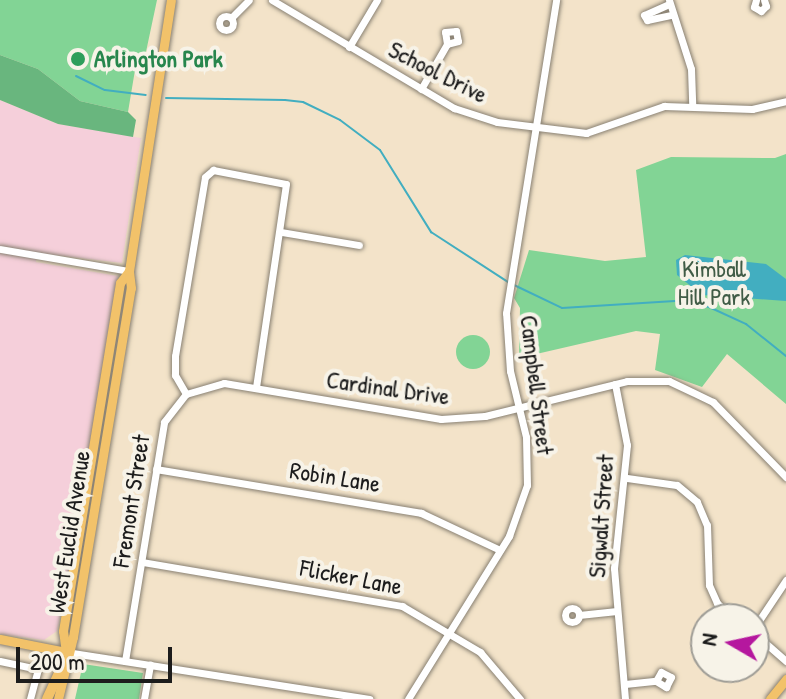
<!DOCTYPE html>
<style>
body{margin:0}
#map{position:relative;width:786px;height:699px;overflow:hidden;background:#f3e3c9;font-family:"Patrick Hand",sans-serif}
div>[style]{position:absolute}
.built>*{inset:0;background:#f5cfda}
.green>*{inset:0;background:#82d495}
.round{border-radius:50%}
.forest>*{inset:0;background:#69b67e}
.water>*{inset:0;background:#42aec0}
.stream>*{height:2px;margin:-1px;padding:0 1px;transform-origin:1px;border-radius:1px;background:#42aec0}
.roads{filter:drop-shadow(0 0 2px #888072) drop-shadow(0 0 2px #888072)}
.minor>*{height:7px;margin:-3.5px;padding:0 3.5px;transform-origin:3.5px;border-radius:3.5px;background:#fff}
.minor>.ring{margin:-3.5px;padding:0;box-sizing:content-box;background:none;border:7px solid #fff;border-radius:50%}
.major>*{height:9px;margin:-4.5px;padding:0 4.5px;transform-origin:4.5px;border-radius:4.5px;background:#f2c26a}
.highway>*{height:10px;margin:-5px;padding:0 5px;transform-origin:5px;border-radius:5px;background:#f2c26a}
.dots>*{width:22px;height:22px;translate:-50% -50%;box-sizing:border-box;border:4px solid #f7f3e8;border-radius:50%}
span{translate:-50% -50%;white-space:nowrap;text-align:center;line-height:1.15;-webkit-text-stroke:8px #f7f3e8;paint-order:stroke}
.leisure-label{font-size:24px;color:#27864d;font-weight:700}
.left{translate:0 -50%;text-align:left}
.street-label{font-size:24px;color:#1c1c1c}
.park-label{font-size:24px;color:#405c46}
.north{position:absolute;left:690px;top:603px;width:80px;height:80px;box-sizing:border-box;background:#f7f3e8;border:2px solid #9f9d96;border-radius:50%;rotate:279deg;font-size:22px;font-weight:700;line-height:32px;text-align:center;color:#1c1c1c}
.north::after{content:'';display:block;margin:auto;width:28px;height:36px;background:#b5179e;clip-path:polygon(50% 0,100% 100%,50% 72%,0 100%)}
.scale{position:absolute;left:16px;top:647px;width:156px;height:36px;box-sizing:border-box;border:4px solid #1c1c1c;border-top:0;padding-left:10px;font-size:24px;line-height:28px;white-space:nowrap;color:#1c1c1c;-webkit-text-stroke:6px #f7f3e8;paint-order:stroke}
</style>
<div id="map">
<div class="built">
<div style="clip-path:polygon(0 100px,58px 124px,141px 138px,122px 263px,37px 253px,36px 262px,118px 276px,76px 546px,57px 631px,44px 640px,0 634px)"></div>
</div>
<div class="green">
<div style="clip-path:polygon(0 0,157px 0,143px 66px,135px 70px,128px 112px,80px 101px,38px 69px,0 55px)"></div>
<div style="clip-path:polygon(786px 154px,786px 404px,727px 354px,702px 387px,655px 370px,660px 334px,636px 331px,519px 358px,520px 308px,514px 298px,529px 250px,605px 261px,646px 257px,636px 170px,671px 157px,775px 158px)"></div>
<div class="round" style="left:456px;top:335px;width:34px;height:34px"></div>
<div style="clip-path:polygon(83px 664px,143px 673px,139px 699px,75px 699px)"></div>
</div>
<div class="forest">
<div style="clip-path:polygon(0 55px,38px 69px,80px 101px,128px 112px,136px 120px,133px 137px,58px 124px,0 100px)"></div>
</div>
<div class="water">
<div style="clip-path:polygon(685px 255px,766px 264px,786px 279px,786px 301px,702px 295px,677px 275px,676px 260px)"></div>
</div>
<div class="stream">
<div style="left:76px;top:76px;width:32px;rotate:26deg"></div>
<div style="left:105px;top:90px;width:41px;rotate:7deg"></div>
<div style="left:166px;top:98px;width:119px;rotate:1deg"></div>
<div style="left:285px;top:100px;width:18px;rotate:6deg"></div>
<div style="left:303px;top:102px;width:41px;rotate:25.9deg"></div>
<div style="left:340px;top:120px;width:50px;rotate:36.9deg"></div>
<div style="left:380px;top:150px;width:97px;rotate:58.1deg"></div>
<div style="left:431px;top:232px;width:92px;rotate:33deg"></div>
<div style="left:514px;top:285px;width:53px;rotate:25.6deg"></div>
<div style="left:562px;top:308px;width:113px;rotate:-3.5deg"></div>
<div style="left:675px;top:301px;width:35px;rotate:10deg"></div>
<div style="left:709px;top:307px;width:41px;rotate:24.7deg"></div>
<div style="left:746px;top:324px;width:51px;rotate:38.7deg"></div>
</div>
<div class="roads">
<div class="minor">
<div style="left:272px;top:0;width:212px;rotate:30.7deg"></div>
<div style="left:454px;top:108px;width:45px;rotate:18deg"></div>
<div style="left:497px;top:122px;width:90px;rotate:7deg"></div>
<div style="left:586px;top:133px;width:83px;rotate:-19.1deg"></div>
<div style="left:664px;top:106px;width:88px;rotate:2deg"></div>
<div style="left:752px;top:109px;width:35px;rotate:-13deg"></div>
<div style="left:669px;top:0;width:72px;rotate:72.3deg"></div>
<div style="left:691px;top:69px;width:36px;rotate:88deg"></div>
<div style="left:756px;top:0;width:7px;rotate:106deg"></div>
<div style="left:754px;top:7px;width:8px;rotate:30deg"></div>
<div style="left:761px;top:11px;width:7px;rotate:-45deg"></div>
<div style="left:766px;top:6px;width:6px;rotate:-108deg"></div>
<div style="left:669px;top:4px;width:27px;rotate:156deg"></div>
<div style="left:644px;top:15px;width:6px;rotate:59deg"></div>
<div style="left:647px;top:20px;width:25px;rotate:-12deg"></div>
<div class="ring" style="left:219px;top:16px;width:7px;height:7px"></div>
<div style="left:231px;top:18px;width:25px;rotate:-45deg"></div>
<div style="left:349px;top:47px;width:55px;rotate:-59.2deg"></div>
<div style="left:421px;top:89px;width:52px;rotate:-60deg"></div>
<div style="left:447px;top:44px;width:12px;rotate:-99deg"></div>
<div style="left:445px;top:32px;width:11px;rotate:-5deg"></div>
<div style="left:456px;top:31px;width:10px;rotate:79deg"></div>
<div style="left:458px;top:41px;width:11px;rotate:165deg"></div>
<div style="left:281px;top:232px;width:79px;rotate:9.5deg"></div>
<div style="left:0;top:249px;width:131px;rotate:9.7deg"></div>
<div style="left:615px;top:384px;width:62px;rotate:78.9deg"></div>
<div style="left:627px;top:445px;width:124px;rotate:96deg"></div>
<div style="left:614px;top:568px;width:131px;rotate:85.2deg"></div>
<div style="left:186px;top:394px;width:40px;rotate:-16deg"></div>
<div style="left:224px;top:383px;width:220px;rotate:9.4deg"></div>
<div style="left:441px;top:419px;width:44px;rotate:-3.9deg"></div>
<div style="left:485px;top:416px;width:146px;rotate:-13.8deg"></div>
<div style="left:627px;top:381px;width:42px"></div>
<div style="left:669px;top:381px;width:49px;rotate:25.5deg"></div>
<div style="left:713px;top:402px;width:105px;rotate:45.8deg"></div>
<div style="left:156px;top:469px;width:269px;rotate:9.4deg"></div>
<div style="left:421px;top:513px;width:87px;rotate:25.1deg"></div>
<div style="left:627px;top:478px;width:50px;rotate:8deg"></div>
<div style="left:677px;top:485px;width:26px;rotate:40deg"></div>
<div style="left:697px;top:502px;width:25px;rotate:67deg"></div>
<div style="left:707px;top:525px;width:60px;rotate:88.1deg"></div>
<div style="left:709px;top:585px;width:20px;rotate:66deg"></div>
<div style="left:717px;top:603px;width:24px;rotate:42deg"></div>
<div style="left:142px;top:562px;width:264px;rotate:9.6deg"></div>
<div style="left:402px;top:606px;width:91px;rotate:30.5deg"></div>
<div style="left:480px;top:652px;width:62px;rotate:49.6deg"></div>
<div class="ring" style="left:565px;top:608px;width:7px;height:7px"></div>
<div style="left:579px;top:615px;width:38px;rotate:-6deg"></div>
<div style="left:754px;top:628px;width:58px;rotate:-56.3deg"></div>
<div style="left:754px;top:633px;width:43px;rotate:41.2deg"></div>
<div style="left:66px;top:652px;width:307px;rotate:8.8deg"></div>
<div style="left:0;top:661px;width:39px;rotate:12deg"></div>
<div style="left:38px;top:669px;width:31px;rotate:105deg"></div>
<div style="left:125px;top:661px;width:242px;rotate:-80.7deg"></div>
<div style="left:164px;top:422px;width:36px;rotate:-52deg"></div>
<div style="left:186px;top:394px;width:22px;rotate:-120deg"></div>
<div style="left:175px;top:375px;width:19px;rotate:-90deg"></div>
<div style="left:175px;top:356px;width:181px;rotate:-80.5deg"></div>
<div style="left:205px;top:177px;width:11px;rotate:-41deg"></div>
<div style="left:213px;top:170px;width:74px;rotate:10.9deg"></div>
<div style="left:286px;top:184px;width:206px;rotate:98.4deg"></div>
<div style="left:625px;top:684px;width:31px;rotate:-6deg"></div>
<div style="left:656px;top:681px;width:12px;rotate:31deg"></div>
<div style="left:666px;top:687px;width:11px;rotate:-63deg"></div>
<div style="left:671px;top:677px;width:11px;rotate:-153deg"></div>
<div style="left:661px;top:672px;width:10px;rotate:119deg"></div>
<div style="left:144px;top:699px;width:35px;rotate:-80deg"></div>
<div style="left:408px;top:699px;width:192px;rotate:-58.2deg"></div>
<div style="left:509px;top:536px;width:54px;rotate:-70.6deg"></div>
<div style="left:527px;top:485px;width:48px;rotate:-91.2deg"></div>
<div style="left:526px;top:437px;width:68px;rotate:-103.6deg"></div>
<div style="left:510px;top:371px;width:58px;rotate:-93.9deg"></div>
<div style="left:506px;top:313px;width:317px;rotate:-80.9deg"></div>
</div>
<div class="major">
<div style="left:0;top:639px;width:67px;rotate:11.1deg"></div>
<div style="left:66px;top:652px;width:21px;rotate:-98deg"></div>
<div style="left:63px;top:631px;width:353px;rotate:-80.7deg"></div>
<div style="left:120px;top:283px;width:15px;rotate:-53deg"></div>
<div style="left:58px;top:699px;width:64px;rotate:-76.4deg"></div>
<div style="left:73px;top:637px;width:354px;rotate:-80.6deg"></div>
<div style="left:131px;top:288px;width:17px;rotate:-97deg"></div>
<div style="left:129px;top:271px;width:274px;rotate:-81.2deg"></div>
<div style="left:770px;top:699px;width:26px;rotate:-51deg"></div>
</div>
<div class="highway">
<div style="left:47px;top:699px;width:41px;rotate:-65.3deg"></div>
</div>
</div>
<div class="dots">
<div style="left:78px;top:59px;background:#2e9e5b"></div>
</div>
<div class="leisure-label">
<span class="left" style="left:94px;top:59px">Arlington Park</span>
</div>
<div class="street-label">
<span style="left:438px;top:72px;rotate:27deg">School Drive</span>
<span style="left:537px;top:385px;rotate:83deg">Campbell Street</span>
<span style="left:388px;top:388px;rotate:8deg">Cardinal Drive</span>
<span style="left:335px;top:477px;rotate:9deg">Robin Lane</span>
<span style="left:131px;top:501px;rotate:-81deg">Fremont Street</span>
<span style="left:601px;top:516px;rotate:-86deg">Sigwalt Street</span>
<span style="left:69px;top:532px;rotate:-81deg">West Euclid Avenue</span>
<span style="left:351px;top:577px;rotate:11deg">Flicker Lane</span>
</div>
<div class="park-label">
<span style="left:714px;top:283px">Kimball<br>Hill Park</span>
</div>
<div class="north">N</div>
<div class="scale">200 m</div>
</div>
